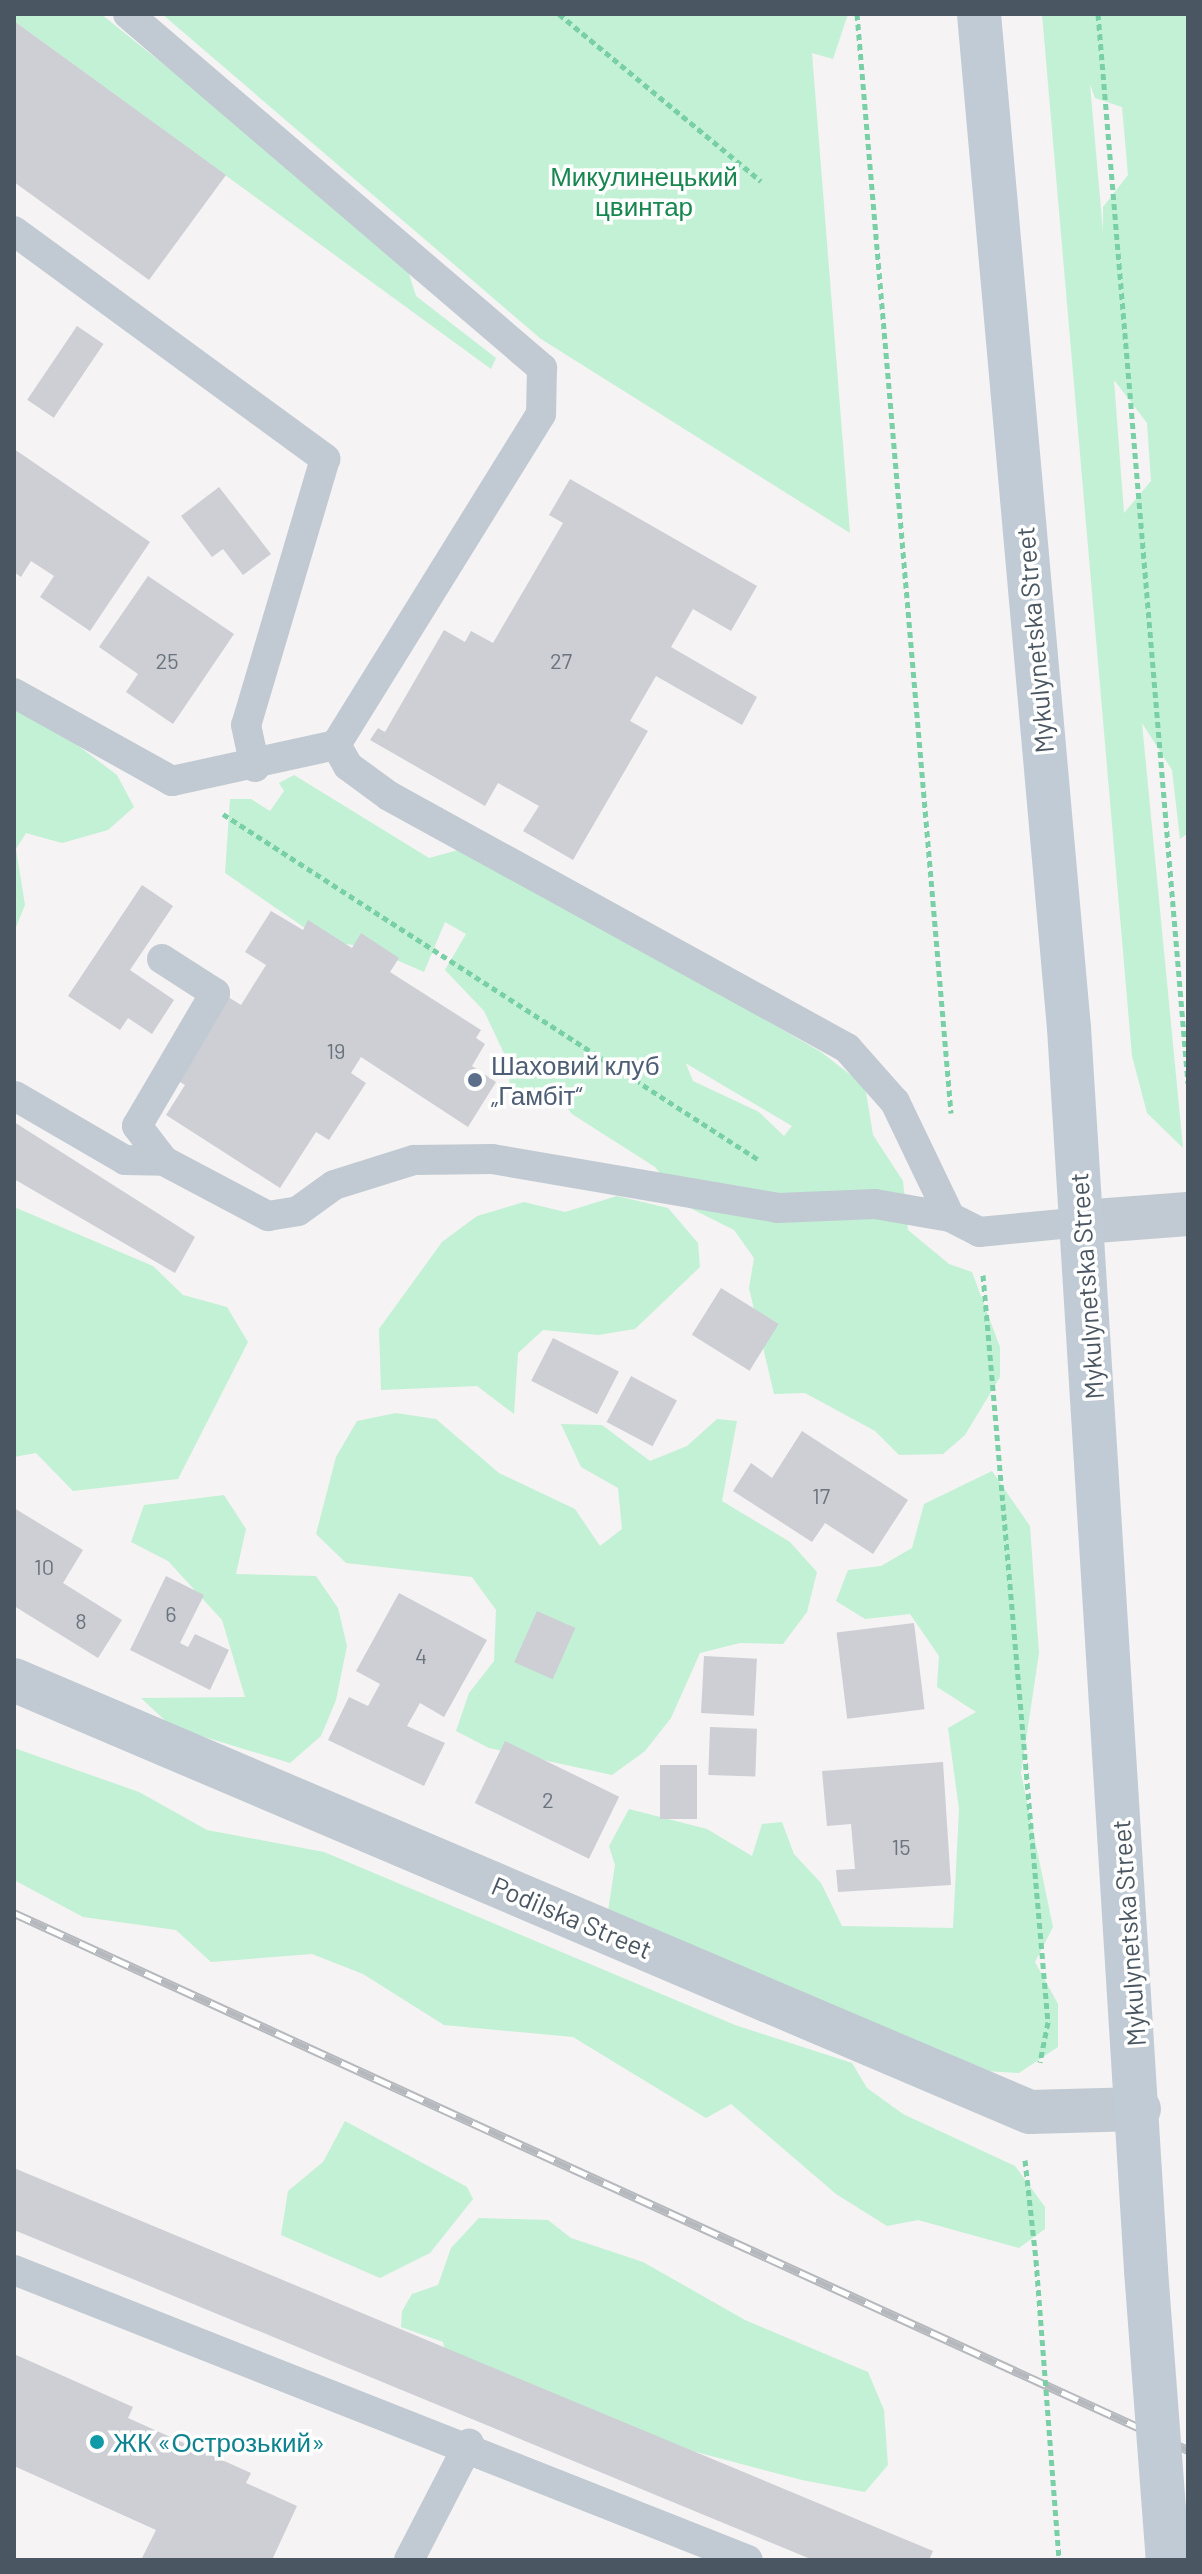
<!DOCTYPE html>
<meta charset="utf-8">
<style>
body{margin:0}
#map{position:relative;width:1202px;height:2574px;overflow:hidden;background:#f5f3f3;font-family:Barlow,sans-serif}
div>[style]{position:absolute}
.green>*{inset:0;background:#c3f1d5}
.building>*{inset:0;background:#cdcfd5;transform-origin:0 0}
.path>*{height:5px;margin-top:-2.5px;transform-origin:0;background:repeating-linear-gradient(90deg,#7ad0a6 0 6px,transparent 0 10px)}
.service>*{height:30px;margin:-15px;padding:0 15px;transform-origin:15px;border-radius:15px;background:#c1cad2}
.minor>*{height:44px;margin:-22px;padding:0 22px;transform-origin:22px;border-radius:22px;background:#c1cad2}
.secondary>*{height:44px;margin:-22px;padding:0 22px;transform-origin:22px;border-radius:22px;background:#c1cbd6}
.rail>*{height:9px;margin-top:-4.5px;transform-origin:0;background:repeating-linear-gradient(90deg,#fff 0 18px,#b5b8bd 0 36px);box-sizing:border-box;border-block:2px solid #b5b8bd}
.path-bridge>*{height:5px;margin-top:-2.5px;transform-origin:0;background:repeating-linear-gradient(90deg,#7ad0a6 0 6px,transparent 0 10px)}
.secondary-bridge>*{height:44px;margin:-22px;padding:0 22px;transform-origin:22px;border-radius:22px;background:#c1cbd6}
.dots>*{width:22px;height:22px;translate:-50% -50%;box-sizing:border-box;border:4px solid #fff;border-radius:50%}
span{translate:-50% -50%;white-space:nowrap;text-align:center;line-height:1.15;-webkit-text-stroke:7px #fff;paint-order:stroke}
.number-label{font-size:22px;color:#6b747e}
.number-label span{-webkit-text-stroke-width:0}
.park-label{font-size:26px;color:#17864f}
.street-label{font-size:26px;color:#4a5661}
.service-label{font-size:26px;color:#4e5e75}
.left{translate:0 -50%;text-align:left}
.culture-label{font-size:26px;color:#0d838f}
.frame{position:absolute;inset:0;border:16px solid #4a5661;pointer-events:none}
</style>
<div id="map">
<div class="green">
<div style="clip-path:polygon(14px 14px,101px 14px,404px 258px,416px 296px,496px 358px,491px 369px,14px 21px)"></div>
<div style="clip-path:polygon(162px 14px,848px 14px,833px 59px,812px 53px,850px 533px,541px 339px)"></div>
<div style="clip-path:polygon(evenodd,1042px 14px,1188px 14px,1188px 833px,1180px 839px,1172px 770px,1142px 723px,1183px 1148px,1147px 1113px,1132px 1056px,1042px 14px,1090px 84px,1095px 98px,1122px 107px,1128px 175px,1103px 207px,1103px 232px,1090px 84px,1042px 14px,1114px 380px,1147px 423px,1151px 481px,1124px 513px,1114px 380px)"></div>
<div style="clip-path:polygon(14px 681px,52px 726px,117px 775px,134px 807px,108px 830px,62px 843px,26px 833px,16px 849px,25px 905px,14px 932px)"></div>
<div style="clip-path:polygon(evenodd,294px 775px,429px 858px,469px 847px,821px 1052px,865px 1086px,873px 1135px,903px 1181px,908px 1230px,949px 1264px,972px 1272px,1000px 1347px,1000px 1377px,965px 1435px,943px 1454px,899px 1455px,875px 1431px,805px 1393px,774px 1394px,749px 1288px,754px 1258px,734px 1230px,688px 1207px,655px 1167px,572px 1114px,553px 1089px,509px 1091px,510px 1066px,484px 1011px,445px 970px,466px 934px,445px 922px,424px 972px,367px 947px,324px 941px,225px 873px,230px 799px,251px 799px,270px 811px,284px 791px,279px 783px,294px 775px,686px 1064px,687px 1064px,792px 1126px,784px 1136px,759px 1112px,693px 1081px,686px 1064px)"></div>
<div style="clip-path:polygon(617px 1196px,668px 1208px,698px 1243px,700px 1267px,635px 1329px,598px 1335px,543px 1330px,518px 1353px,514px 1414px,477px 1386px,381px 1390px,379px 1329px,442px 1242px,477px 1216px,524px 1202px,565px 1212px)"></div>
<div style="clip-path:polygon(14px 1207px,153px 1266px,183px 1295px,227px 1307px,248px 1342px,178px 1479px,73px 1491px,36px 1453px,14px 1457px)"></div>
<div style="clip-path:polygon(396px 1413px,436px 1419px,499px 1473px,575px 1509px,600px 1546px,622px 1529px,618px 1488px,581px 1467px,561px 1424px,602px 1425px,650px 1461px,687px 1446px,717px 1419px,737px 1421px,722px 1501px,790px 1542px,817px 1572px,807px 1612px,783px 1644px,740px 1643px,700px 1653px,671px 1718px,645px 1751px,612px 1775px,489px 1748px,456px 1731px,469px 1693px,494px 1661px,496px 1610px,472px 1577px,346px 1563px,316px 1534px,336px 1457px,357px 1421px)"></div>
<div style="clip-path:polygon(992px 1471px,1030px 1526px,1039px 1653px,1021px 1773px,1053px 1927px,1035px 1962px,1058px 2004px,1058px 2047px,1019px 2073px,984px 2071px,607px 1918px,615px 1865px,609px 1846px,629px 1809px,707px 1829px,752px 1856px,762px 1824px,782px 1822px,794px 1854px,821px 1883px,842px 1926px,953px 1928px,959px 1809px,948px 1728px,976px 1712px,937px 1687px,939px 1656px,910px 1614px,865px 1619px,836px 1601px,848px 1570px,881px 1566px,912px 1548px,924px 1504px)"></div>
<div style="clip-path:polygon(224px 1495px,246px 1529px,236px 1574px,316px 1576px,338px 1608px,347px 1646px,336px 1700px,321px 1736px,290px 1763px,172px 1727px,141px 1698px,245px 1697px,222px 1620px,168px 1561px,131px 1542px,144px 1505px)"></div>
<div style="clip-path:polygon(14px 1748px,139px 1792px,207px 1830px,324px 1852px,735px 2025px,852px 2063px,867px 2088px,903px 2114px,1015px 2166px,1045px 2207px,1045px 2229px,1019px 2248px,918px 2220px,887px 2226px,836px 2194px,731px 2104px,706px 2118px,573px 2037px,444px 2025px,363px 1974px,312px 1954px,211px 1962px,176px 1930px,83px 1917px,14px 1880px)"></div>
<div style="clip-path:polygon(345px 2121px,467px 2187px,473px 2199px,430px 2253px,380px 2278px,281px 2235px,288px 2191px,323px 2162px)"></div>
<div style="clip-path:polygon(479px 2218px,548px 2220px,571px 2238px,643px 2262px,745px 2320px,868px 2372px,884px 2410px,888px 2465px,865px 2492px,802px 2480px,617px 2431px,451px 2374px,443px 2342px,401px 2327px,402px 2311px,412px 2294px,438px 2285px,451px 2248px)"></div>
</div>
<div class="building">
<div style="clip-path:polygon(14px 21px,226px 175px,149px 280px,14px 182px)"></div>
<div style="left:77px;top:326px;width:32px;height:89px;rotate:34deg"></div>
<div style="clip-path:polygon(14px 449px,150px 542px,90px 631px,40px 597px,54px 576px,31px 561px,21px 577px,14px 572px)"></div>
<div style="clip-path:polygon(570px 479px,757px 586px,731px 631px,693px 609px,671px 647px,757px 697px,742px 725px,656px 676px,630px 721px,648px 731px,573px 860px,523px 831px,539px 806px,498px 783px,485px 806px,370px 740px,378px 728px,385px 732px,444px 630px,465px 642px,471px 631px,493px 643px,563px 523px,549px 515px)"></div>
<div style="clip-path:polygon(219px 487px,271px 554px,243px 575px,223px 549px,212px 557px,181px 516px)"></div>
<div style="clip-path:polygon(148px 576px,234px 634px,173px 724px,126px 692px,138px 674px,99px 647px)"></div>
<div style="clip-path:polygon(142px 885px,173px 906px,130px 970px,174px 1000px,152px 1034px,128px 1018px,120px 1030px,68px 996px)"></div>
<div style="clip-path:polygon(271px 911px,303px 930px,308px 920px,352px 948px,361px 933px,399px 958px,390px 972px,481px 1030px,476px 1038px,485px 1044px,472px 1066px,496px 1082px,468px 1127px,361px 1057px,351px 1073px,366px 1083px,329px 1140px,316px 1132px,280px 1188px,166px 1115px,185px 1085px,173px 1078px,225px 995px,241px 1005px,266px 965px,245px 952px)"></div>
<div style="clip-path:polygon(14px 1122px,195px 1237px,175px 1273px,14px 1179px)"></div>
<div style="left:721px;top:1288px;width:68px;height:55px;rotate:32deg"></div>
<div style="left:553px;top:1338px;width:74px;height:48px;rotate:27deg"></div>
<div style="left:631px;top:1376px;width:52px;height:52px;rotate:28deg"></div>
<div style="clip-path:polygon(802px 1431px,908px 1500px,873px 1554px,825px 1523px,812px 1542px,733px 1491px,751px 1463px,772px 1478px)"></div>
<div style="clip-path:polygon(14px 1508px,83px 1550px,63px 1583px,122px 1620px,98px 1658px,14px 1606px)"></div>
<div style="clip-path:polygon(166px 1576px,204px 1595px,180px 1643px,188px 1647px,195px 1634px,229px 1650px,210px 1690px,130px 1650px)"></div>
<div style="clip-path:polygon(399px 1593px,487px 1640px,444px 1717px,420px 1703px,407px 1726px,445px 1743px,424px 1786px,328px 1740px,349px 1697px,368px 1706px,380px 1684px,356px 1671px)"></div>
<div style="left:537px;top:1611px;width:42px;height:56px;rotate:24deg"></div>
<div style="left:914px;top:1623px;width:87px;height:78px;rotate:83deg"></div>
<div style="left:704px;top:1656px;width:53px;height:57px;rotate:3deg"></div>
<div style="left:710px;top:1727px;width:47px;height:48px;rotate:2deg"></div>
<div style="left:505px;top:1741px;width:127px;height:69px;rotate:26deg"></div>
<div style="clip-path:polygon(943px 1762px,951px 1885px,838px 1892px,836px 1870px,855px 1869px,851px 1824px,827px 1826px,822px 1771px)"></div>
<div style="left:660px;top:1765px;width:37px;height:54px"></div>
<div style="clip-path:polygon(14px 2168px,933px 2551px,929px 2560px,813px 2560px,14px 2230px)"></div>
<div style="clip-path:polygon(14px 2354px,133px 2407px,128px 2418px,251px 2473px,246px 2483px,297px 2506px,272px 2560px,141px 2560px,156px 2530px,14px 2466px)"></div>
</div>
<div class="path">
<div style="left:559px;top:14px;width:262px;rotate:39.6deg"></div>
<div style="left:857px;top:14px;width:1103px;rotate:85.11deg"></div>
<div style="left:1098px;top:14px;width:1073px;rotate:85.19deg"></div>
<div style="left:223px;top:814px;width:638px;rotate:32.84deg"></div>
<div style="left:983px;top:1275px;width:750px;rotate:85.03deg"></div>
<div style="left:1048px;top:2022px;width:41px;rotate:101.3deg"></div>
<div style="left:1025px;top:2160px;width:101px;rotate:83.7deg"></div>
</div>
<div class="service">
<div style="left:128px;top:14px;width:545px;rotate:40.53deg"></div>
<div style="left:542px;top:368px;width:46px;rotate:91.2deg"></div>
<div style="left:541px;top:414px;width:389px;rotate:121.8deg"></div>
<div style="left:336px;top:745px;width:24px;rotate:60deg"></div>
<div style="left:348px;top:766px;width:51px;rotate:36.2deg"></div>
<div style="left:389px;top:796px;width:523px;rotate:28.82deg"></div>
<div style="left:847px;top:1048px;width:72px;rotate:48.4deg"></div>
<div style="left:895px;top:1102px;width:127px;rotate:64.4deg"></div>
<div style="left:950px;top:1217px;width:33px;rotate:27deg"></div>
<div style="left:979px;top:1232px;width:103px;rotate:-5.5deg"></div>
<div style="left:14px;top:231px;width:386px;rotate:36.2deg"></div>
<div style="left:325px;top:459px;width:277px;rotate:106.5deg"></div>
<div style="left:246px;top:725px;width:43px;rotate:77.9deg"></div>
<div style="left:14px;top:693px;width:181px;rotate:29.1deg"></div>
<div style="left:172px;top:781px;width:168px;rotate:-12.4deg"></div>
<div style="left:162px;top:959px;width:63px;rotate:32.7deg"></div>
<div style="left:215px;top:993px;width:154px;rotate:120.4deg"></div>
<div style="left:137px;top:1126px;width:44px;rotate:52.4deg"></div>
<div style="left:164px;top:1161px;width:118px;rotate:27.9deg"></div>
<div style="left:268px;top:1216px;width:30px;rotate:-9deg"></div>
<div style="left:298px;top:1211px;width:44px;rotate:-35.8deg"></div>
<div style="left:334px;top:1185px;width:84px;rotate:-17.4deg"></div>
<div style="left:414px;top:1160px;width:78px;rotate:-0.7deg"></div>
<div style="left:492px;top:1159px;width:290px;rotate:9.7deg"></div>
<div style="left:778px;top:1208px;width:97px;rotate:-2.4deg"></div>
<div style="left:875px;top:1204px;width:76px;rotate:9.8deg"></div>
<div style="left:15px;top:1096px;width:127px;rotate:30.2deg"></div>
<div style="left:125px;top:1160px;width:39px;rotate:1deg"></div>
<div style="left:14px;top:2270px;width:789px;rotate:21.56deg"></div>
<div style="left:409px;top:2560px;width:131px;rotate:-62.7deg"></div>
</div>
<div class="minor">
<div style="left:1082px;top:1222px;width:106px;rotate:-4.3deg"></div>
<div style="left:14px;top:1680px;width:1104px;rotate:23.04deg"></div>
<div style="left:1030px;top:2112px;width:109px;rotate:-1.6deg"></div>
</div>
<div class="secondary">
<div style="left:979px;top:14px;width:1018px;rotate:84.93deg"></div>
<div style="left:1069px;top:1028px;width:1244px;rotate:86.45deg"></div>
</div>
<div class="rail">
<div style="left:14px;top:1913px;width:1291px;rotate:24.58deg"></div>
</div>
<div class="path-bridge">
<div style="left:1036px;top:2260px;width:301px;rotate:85.6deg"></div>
</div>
<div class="secondary-bridge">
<div style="left:1146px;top:2270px;width:291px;rotate:85.7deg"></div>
</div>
<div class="dots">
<div style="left:475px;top:1080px;background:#5c6f8a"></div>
<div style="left:97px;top:2442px;background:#0f9aa8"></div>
</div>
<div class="number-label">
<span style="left:167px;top:661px">25</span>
<span style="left:561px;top:661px">27</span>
<span style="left:336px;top:1051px">19</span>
<span style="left:821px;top:1496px">17</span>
<span style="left:44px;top:1567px">10</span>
<span style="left:171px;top:1614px">6</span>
<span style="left:81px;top:1621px">8</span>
<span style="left:421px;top:1656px">4</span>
<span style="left:548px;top:1800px">2</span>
<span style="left:901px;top:1847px">15</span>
</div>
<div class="park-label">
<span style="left:644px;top:191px">Микулинецький<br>цвинтар</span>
</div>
<div class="street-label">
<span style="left:1034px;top:640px;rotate:-95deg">Mykulynetska Street</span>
<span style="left:1086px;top:1286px;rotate:-94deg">Mykulynetska Street</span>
<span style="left:572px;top:1917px;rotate:23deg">Podilska Street</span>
<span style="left:1128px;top:1933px;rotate:-94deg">Mykulynetska Street</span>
</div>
<div class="service-label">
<span class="left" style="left:491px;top:1080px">Шаховий клуб<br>„Гамбіт“</span>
</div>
<div class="culture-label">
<span class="left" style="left:113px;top:2442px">ЖК «Острозький»</span>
</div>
<div class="frame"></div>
</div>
